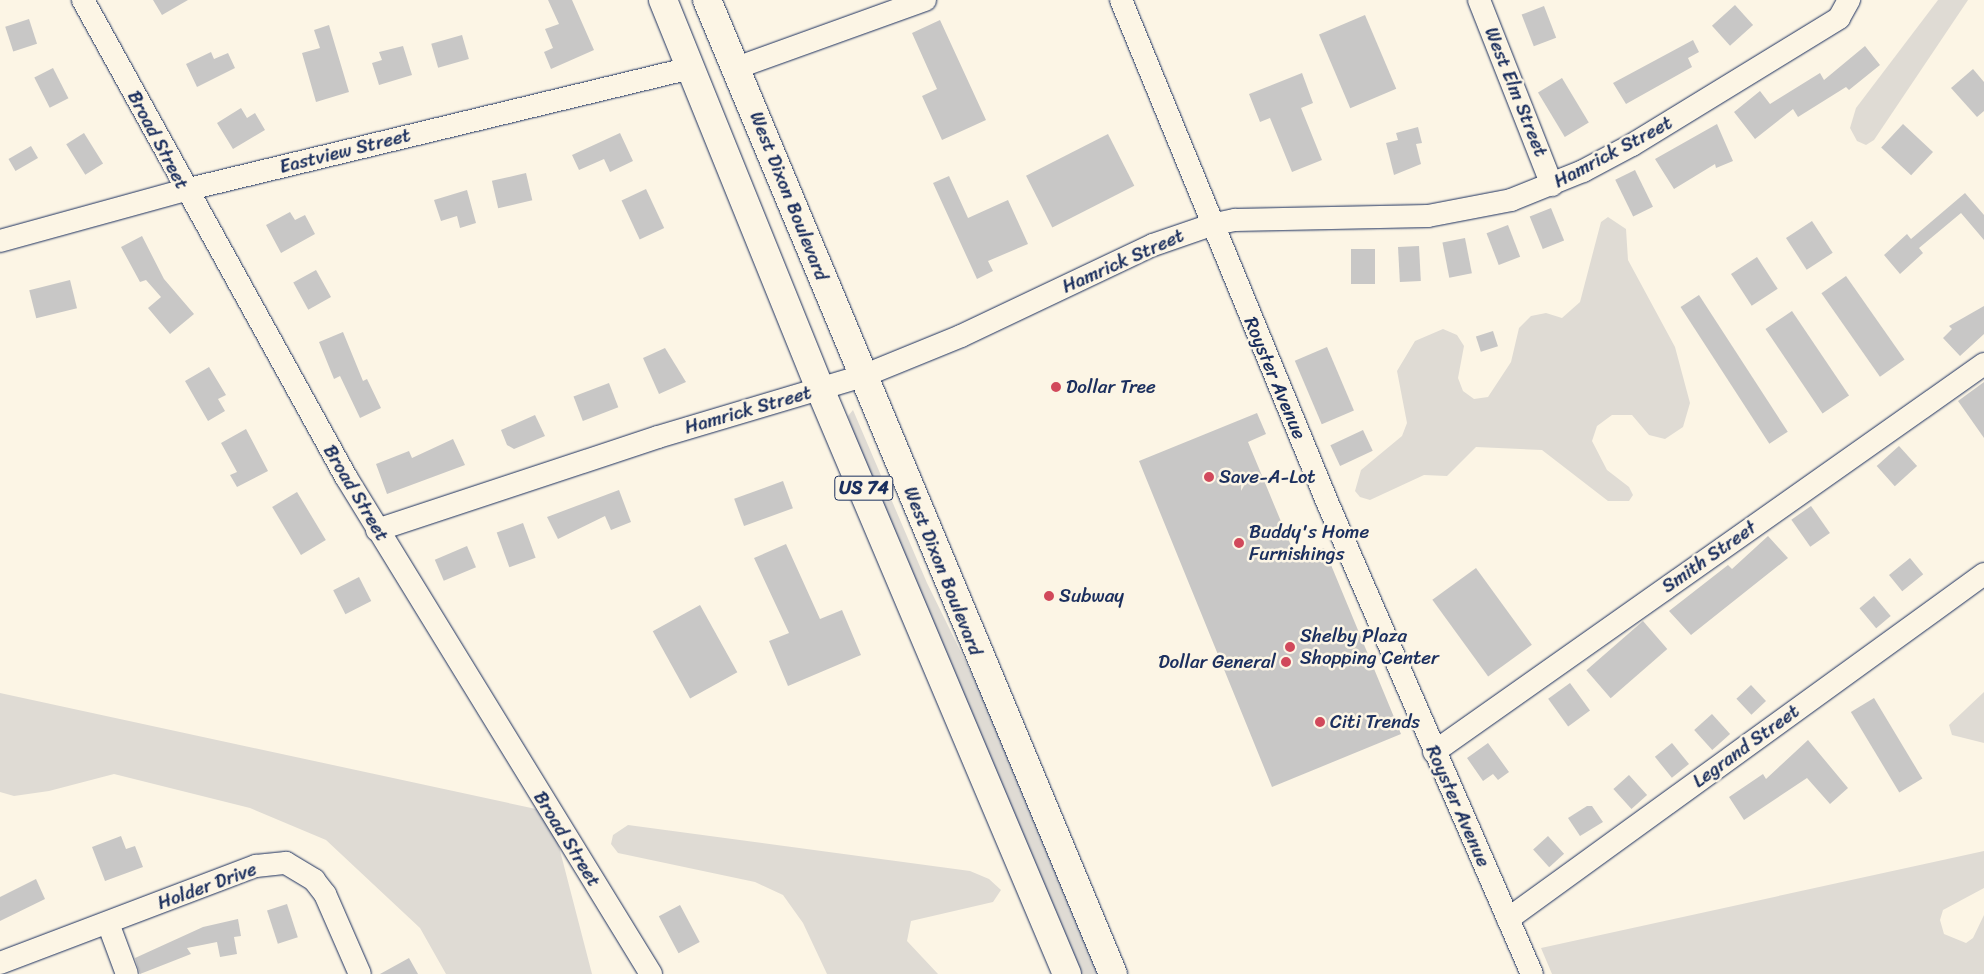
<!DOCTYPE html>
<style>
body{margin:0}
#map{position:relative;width:1984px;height:974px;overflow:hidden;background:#fcf5e5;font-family:Sriracha,sans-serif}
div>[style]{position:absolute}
.green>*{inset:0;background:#dfdbd4}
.building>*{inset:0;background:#c8c7c6;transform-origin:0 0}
.roads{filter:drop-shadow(0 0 1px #1b2f5e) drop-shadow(0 0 1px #1b2f5e)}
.minor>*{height:22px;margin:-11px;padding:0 11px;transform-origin:11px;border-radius:11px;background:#fcf5e5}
.highway>*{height:28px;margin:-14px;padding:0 14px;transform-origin:14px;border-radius:14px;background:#fcf5e5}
.dots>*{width:14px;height:14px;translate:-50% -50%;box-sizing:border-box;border:2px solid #fcf5e5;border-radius:50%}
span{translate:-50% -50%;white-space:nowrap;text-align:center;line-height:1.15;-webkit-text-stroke:5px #fcf5e5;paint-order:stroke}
.shield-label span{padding:1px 4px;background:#fcf5e5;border:1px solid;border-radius:4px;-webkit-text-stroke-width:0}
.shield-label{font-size:18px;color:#1b2f5e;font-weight:700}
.street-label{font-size:19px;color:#1b2f5e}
.poi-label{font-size:19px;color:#1b2f5e}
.left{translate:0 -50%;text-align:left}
.right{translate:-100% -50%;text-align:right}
</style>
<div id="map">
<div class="green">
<div style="clip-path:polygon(1938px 0,1968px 0,1874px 140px,1866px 145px,1857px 141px,1850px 128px,1856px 108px)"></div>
<div style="clip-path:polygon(1608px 217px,1626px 229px,1628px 260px,1675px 347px,1690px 403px,1683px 427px,1665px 439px,1649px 435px,1632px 415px,1612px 415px,1597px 426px,1592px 441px,1607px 470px,1629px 487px,1633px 495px,1629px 501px,1608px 501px,1542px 450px,1476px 447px,1447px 476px,1424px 475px,1370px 500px,1360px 497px,1355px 491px,1361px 470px,1402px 436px,1407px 423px,1397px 371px,1415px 341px,1443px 329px,1457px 335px,1464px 346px,1458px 378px,1463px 391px,1474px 399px,1488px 397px,1511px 362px,1519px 328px,1531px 316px,1546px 313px,1562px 318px,1580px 302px,1601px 222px)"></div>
<div style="clip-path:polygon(853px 410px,927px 583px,986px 703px,1098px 974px,1074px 974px,873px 488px,848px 416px)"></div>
<div style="clip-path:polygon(1984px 692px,1984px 743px,1952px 735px,1949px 725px)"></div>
<div style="clip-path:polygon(0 693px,550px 812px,592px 974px,446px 974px,420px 928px,326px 840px,250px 808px,114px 774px,49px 791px,14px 796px,0 792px)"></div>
<div style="clip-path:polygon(628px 825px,970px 871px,989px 879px,1001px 890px,993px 902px,911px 921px,907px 941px,938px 974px,827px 974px,803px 923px,783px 895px,755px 882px,618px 853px,611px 844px,613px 835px)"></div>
<div style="clip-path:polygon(1984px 851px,1984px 888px,1943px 910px,1940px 920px,1944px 934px,1966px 943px,1973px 938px,1984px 915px,1984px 974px,1552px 974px,1541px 948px)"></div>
</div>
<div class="building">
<div style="clip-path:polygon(153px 0,188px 0,162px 15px)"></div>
<div style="clip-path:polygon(548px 0,572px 0,594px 50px,551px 69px,544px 52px,553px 48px,545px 29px,559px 24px)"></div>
<div style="left:1735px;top:5px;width:27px;height:31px;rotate:48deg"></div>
<div style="left:1544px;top:6px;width:34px;height:24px;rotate:69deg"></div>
<div style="left:1365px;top:15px;width:80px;height:50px;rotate:67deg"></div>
<div style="left:29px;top:19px;width:26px;height:25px;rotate:72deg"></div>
<div style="clip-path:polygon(940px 20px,986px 120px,942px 140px,922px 96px,937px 89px,912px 33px)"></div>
<div style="clip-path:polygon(329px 25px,349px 92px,316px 102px,302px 53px,320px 48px,314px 30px)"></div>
<div style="left:462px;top:35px;width:25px;height:32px;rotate:74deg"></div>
<div style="clip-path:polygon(1693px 40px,1699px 52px,1688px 58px,1692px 67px,1626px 104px,1613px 83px)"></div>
<div style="clip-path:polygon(403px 46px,412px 75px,379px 85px,372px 63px,382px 60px,379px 52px)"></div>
<div style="clip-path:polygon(1865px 46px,1880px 65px,1849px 90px,1846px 87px,1798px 117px,1793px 109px,1755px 139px,1734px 112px,1760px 91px,1770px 104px,1820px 73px,1824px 80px)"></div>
<div style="clip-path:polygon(211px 52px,214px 59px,228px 53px,235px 68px,197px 87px,186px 64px)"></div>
<div style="left:53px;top:68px;width:34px;height:21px;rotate:63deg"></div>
<div style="clip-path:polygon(1973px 69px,1984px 82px,1984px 111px,1977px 117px,1951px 88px)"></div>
<div style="clip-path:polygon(1302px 73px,1313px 103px,1301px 108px,1322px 160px,1292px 172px,1270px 118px,1260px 122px,1249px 94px)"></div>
<div style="left:1562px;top:78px;width:52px;height:28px;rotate:59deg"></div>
<div style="clip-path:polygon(241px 108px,247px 118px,255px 113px,265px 130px,233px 149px,217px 123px)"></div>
<div style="clip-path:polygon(1717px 124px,1733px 161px,1716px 168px,1715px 164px,1674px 189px,1655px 159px)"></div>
<div style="left:1903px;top:124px;width:41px;height:32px;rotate:43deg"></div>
<div style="clip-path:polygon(1418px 127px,1422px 143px,1416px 144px,1421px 164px,1394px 175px,1386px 143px,1398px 140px,1396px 133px)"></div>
<div style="left:84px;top:133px;width:36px;height:21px;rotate:58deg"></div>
<div style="clip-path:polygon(620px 133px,633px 161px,610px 172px,604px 159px,579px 170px,572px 155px)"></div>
<div style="left:1108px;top:134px;width:58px;height:92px;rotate:63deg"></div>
<div style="left:31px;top:146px;width:14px;height:26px;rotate:60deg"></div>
<div style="left:1635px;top:170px;width:41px;height:22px;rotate:64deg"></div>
<div style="left:526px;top:173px;width:28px;height:35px;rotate:77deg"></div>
<div style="clip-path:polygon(949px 176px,968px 218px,1008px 200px,1028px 244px,988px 261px,993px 271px,977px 279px,933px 183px)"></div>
<div style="left:646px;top:189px;width:43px;height:27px;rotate:65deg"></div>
<div style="clip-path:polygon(467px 190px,476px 223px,460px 228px,457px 216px,441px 221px,434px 200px)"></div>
<div style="clip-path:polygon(1965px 193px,1984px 215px,1984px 240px,1961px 213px,1919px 248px,1923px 253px,1900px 274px,1884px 255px,1907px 234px,1911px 239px)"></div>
<div style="left:1551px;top:208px;width:35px;height:23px;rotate:68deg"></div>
<div style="clip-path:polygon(290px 212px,295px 220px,305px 215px,315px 234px,281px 253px,266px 225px)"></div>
<div style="left:1812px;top:221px;width:38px;height:31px;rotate:57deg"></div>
<div style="left:1508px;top:225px;width:34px;height:23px;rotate:69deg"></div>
<div style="clip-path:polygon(142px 236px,164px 279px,194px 314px,170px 334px,148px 308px,161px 297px,146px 280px,140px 282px,121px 247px)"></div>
<div style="left:1465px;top:238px;width:36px;height:23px;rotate:79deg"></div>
<div style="left:1419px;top:246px;width:35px;height:21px;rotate:87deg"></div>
<div style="left:1351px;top:249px;width:24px;height:35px"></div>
<div style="left:1757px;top:257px;width:38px;height:31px;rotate:57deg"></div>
<div style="left:316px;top:270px;width:31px;height:26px;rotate:61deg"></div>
<div style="left:1846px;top:276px;width:102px;height:30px;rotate:55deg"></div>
<div style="left:70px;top:280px;width:29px;height:42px;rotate:76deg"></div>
<div style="left:1699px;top:295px;width:163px;height:22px;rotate:57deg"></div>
<div style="clip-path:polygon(1984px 306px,1984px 334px,1960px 356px,1943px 338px,1952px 329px,1949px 326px)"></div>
<div style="left:1792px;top:311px;width:102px;height:32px;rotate:56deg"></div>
<div style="left:1493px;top:331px;width:16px;height:18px;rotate:72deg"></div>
<div style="clip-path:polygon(343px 332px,363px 381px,367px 379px,381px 408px,360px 418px,340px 376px,334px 379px,319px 342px)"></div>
<div style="left:1327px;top:347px;width:69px;height:35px;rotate:67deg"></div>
<div style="clip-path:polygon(665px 348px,686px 382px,659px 394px,643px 358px)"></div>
<div style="clip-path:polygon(209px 367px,226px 395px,218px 399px,225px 411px,208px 421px,185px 381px)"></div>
<div style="clip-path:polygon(1984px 382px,1984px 438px,1958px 401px)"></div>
<div style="left:609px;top:383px;width:26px;height:38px;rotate:69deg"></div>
<div style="clip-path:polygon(1257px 413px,1266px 434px,1248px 442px,1297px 560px,1324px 548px,1401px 734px,1272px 787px,1139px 461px)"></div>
<div style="clip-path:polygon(535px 415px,545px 436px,514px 449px,507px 445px,501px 430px)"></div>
<div style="clip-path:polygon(246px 429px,268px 471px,237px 487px,230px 475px,237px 472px,221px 443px)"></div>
<div style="left:1363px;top:430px;width:23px;height:36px;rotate:65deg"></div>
<div style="clip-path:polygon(453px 439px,465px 465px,387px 494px,376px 464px,409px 451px,412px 458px)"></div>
<div style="left:1899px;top:446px;width:27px;height:30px;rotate:48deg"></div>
<div style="left:783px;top:481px;width:29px;height:52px;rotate:70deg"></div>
<div style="clip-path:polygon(619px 490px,631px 522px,611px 530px,605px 516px,558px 539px,547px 517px)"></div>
<div style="left:297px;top:492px;width:56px;height:29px;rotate:59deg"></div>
<div style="left:1811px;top:506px;width:33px;height:24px;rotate:55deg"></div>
<div style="left:523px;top:523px;width:37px;height:28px;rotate:70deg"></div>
<div style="clip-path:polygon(1768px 536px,1788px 558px,1691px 635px,1669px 611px,1728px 565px,1732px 569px)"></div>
<div style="clip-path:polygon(786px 544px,820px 619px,842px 610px,861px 655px,788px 686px,769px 641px,789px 633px,754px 558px)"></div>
<div style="left:467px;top:546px;width:23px;height:35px;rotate:67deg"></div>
<div style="left:1910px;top:558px;width:21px;height:27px;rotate:51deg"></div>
<div style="left:1476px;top:568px;width:95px;height:54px;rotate:54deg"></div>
<div style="left:359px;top:577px;width:27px;height:29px;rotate:63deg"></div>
<div style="left:1874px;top:596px;width:26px;height:19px;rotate:50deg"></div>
<div style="left:700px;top:605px;width:77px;height:54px;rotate:61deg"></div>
<div style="left:1643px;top:621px;width:37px;height:75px;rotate:49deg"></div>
<div style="left:1570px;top:683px;width:34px;height:27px;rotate:54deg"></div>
<div style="left:1751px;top:685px;width:22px;height:20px;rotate:47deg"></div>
<div style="left:1874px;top:698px;width:94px;height:27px;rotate:59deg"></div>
<div style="left:1712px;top:714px;width:27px;height:24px;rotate:48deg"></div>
<div style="clip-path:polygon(1808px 740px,1848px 788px,1830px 804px,1807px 778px,1744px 820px,1729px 797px,1763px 774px,1766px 779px)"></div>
<div style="clip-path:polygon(1488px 743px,1509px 772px,1498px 780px,1493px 774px,1483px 781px,1467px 758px)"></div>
<div style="left:1672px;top:743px;width:27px;height:22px;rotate:51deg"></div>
<div style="left:1629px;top:775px;width:27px;height:21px;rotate:48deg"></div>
<div style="clip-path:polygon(1587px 806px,1592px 806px,1603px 822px,1580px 836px,1568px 818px)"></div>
<div style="clip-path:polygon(121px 836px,126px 849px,135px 846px,143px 867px,105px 881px,92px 847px)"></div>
<div style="left:1548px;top:836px;width:24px;height:20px;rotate:48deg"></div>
<div style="clip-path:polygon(36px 879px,45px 899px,0 921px,0 897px)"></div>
<div style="left:287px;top:904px;width:35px;height:21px;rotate:72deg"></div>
<div style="left:680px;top:905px;width:42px;height:24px;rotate:62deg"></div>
<div style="clip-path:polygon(238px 919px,241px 936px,234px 937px,237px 954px,220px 957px,217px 942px,187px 948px,191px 954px,140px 974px,135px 958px,203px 927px)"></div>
<div style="clip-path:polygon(409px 958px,418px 974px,380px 974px)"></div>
</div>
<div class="roads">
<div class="minor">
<div style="left:83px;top:0;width:545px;rotate:61.13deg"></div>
<div style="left:346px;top:477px;width:583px;rotate:58.46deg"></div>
<div style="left:1121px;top:0;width:545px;rotate:67.67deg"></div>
<div style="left:1328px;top:504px;width:512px;rotate:66.54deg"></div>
<div style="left:1479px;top:0;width:199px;rotate:68.5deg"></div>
<div style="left:736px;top:68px;width:201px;rotate:-19.8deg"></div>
<div style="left:0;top:241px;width:192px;rotate:-15.4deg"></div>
<div style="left:185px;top:190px;width:520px;rotate:-13.56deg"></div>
<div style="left:377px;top:530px;width:296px;rotate:-18.3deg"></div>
<div style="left:658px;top:437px;width:214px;rotate:-16.6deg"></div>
<div style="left:863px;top:376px;width:106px;rotate:-22.2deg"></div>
<div style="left:961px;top:336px;width:212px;rotate:-25.4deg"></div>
<div style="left:1153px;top:245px;width:61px;rotate:-19deg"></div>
<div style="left:1211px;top:225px;width:25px;rotate:-12deg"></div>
<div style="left:1235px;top:220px;width:193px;rotate:-1.2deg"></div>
<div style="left:1428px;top:216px;width:85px;rotate:-10.9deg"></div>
<div style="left:1511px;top:200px;width:78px;rotate:-21.9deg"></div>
<div style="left:1583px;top:171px;width:55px;rotate:-28deg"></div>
<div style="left:1632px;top:145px;width:243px;rotate:-31.5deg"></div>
<div style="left:1839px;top:18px;width:21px;rotate:-61deg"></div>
<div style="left:1434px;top:752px;width:673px;rotate:-35.2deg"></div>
<div style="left:1508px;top:919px;width:588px;rotate:-35.93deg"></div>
<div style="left:108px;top:923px;width:54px;rotate:69.6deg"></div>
<div style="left:0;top:963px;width:274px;rotate:-20.8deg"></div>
<div style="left:256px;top:866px;width:30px;rotate:-6deg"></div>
<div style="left:286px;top:863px;width:33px;rotate:31deg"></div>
<div style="left:314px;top:880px;width:18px;rotate:52deg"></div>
<div style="left:325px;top:894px;width:87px;rotate:66.4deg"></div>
</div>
<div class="highway">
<div style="left:663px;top:0;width:419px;rotate:68deg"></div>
<div style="left:820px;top:389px;width:635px;rotate:67.11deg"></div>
<div style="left:707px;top:0;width:1055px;rotate:67.37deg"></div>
</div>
</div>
<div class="dots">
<div style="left:1056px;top:387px;background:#d1495b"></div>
<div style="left:1209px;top:477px;background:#d1495b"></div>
<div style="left:1239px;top:543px;background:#d1495b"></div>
<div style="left:1049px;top:596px;background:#d1495b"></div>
<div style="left:1290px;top:647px;background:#d1495b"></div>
<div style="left:1286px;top:662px;background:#d1495b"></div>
<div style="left:1320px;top:722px;background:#d1495b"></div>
</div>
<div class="shield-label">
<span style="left:864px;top:488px">US 74</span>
</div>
<div class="street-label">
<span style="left:1516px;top:92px;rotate:68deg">West Elm Street</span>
<span style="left:158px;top:140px;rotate:62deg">Broad Street</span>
<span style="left:345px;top:151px;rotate:-14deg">Eastview Street</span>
<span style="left:1613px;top:152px;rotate:-28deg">Hamrick Street</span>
<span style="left:789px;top:196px;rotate:68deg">West Dixon Boulevard</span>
<span style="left:1123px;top:261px;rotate:-24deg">Hamrick Street</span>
<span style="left:1275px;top:378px;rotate:67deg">Royster Avenue</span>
<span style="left:748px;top:410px;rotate:-16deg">Hamrick Street</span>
<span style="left:356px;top:493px;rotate:59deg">Broad Street</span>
<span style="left:1709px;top:557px;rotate:-35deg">Smith Street</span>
<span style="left:943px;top:571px;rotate:68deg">West Dixon Boulevard</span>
<span style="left:1746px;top:746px;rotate:-36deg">Legrand Street</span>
<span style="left:1458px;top:806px;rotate:66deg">Royster Avenue</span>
<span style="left:567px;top:839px;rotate:58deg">Broad Street</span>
<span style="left:207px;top:886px;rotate:-20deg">Holder Drive</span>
</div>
<div class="poi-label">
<span class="left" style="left:1066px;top:387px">Dollar Tree</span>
<span class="left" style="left:1219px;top:477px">Save-A-Lot</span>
<span class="left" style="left:1249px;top:543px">Buddy's Home<br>Furnishings</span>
<span class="left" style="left:1059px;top:596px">Subway</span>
<span class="left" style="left:1300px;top:647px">Shelby Plaza<br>Shopping Center</span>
<span class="right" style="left:1276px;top:662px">Dollar General</span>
<span class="left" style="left:1330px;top:722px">Citi Trends</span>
</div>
</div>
